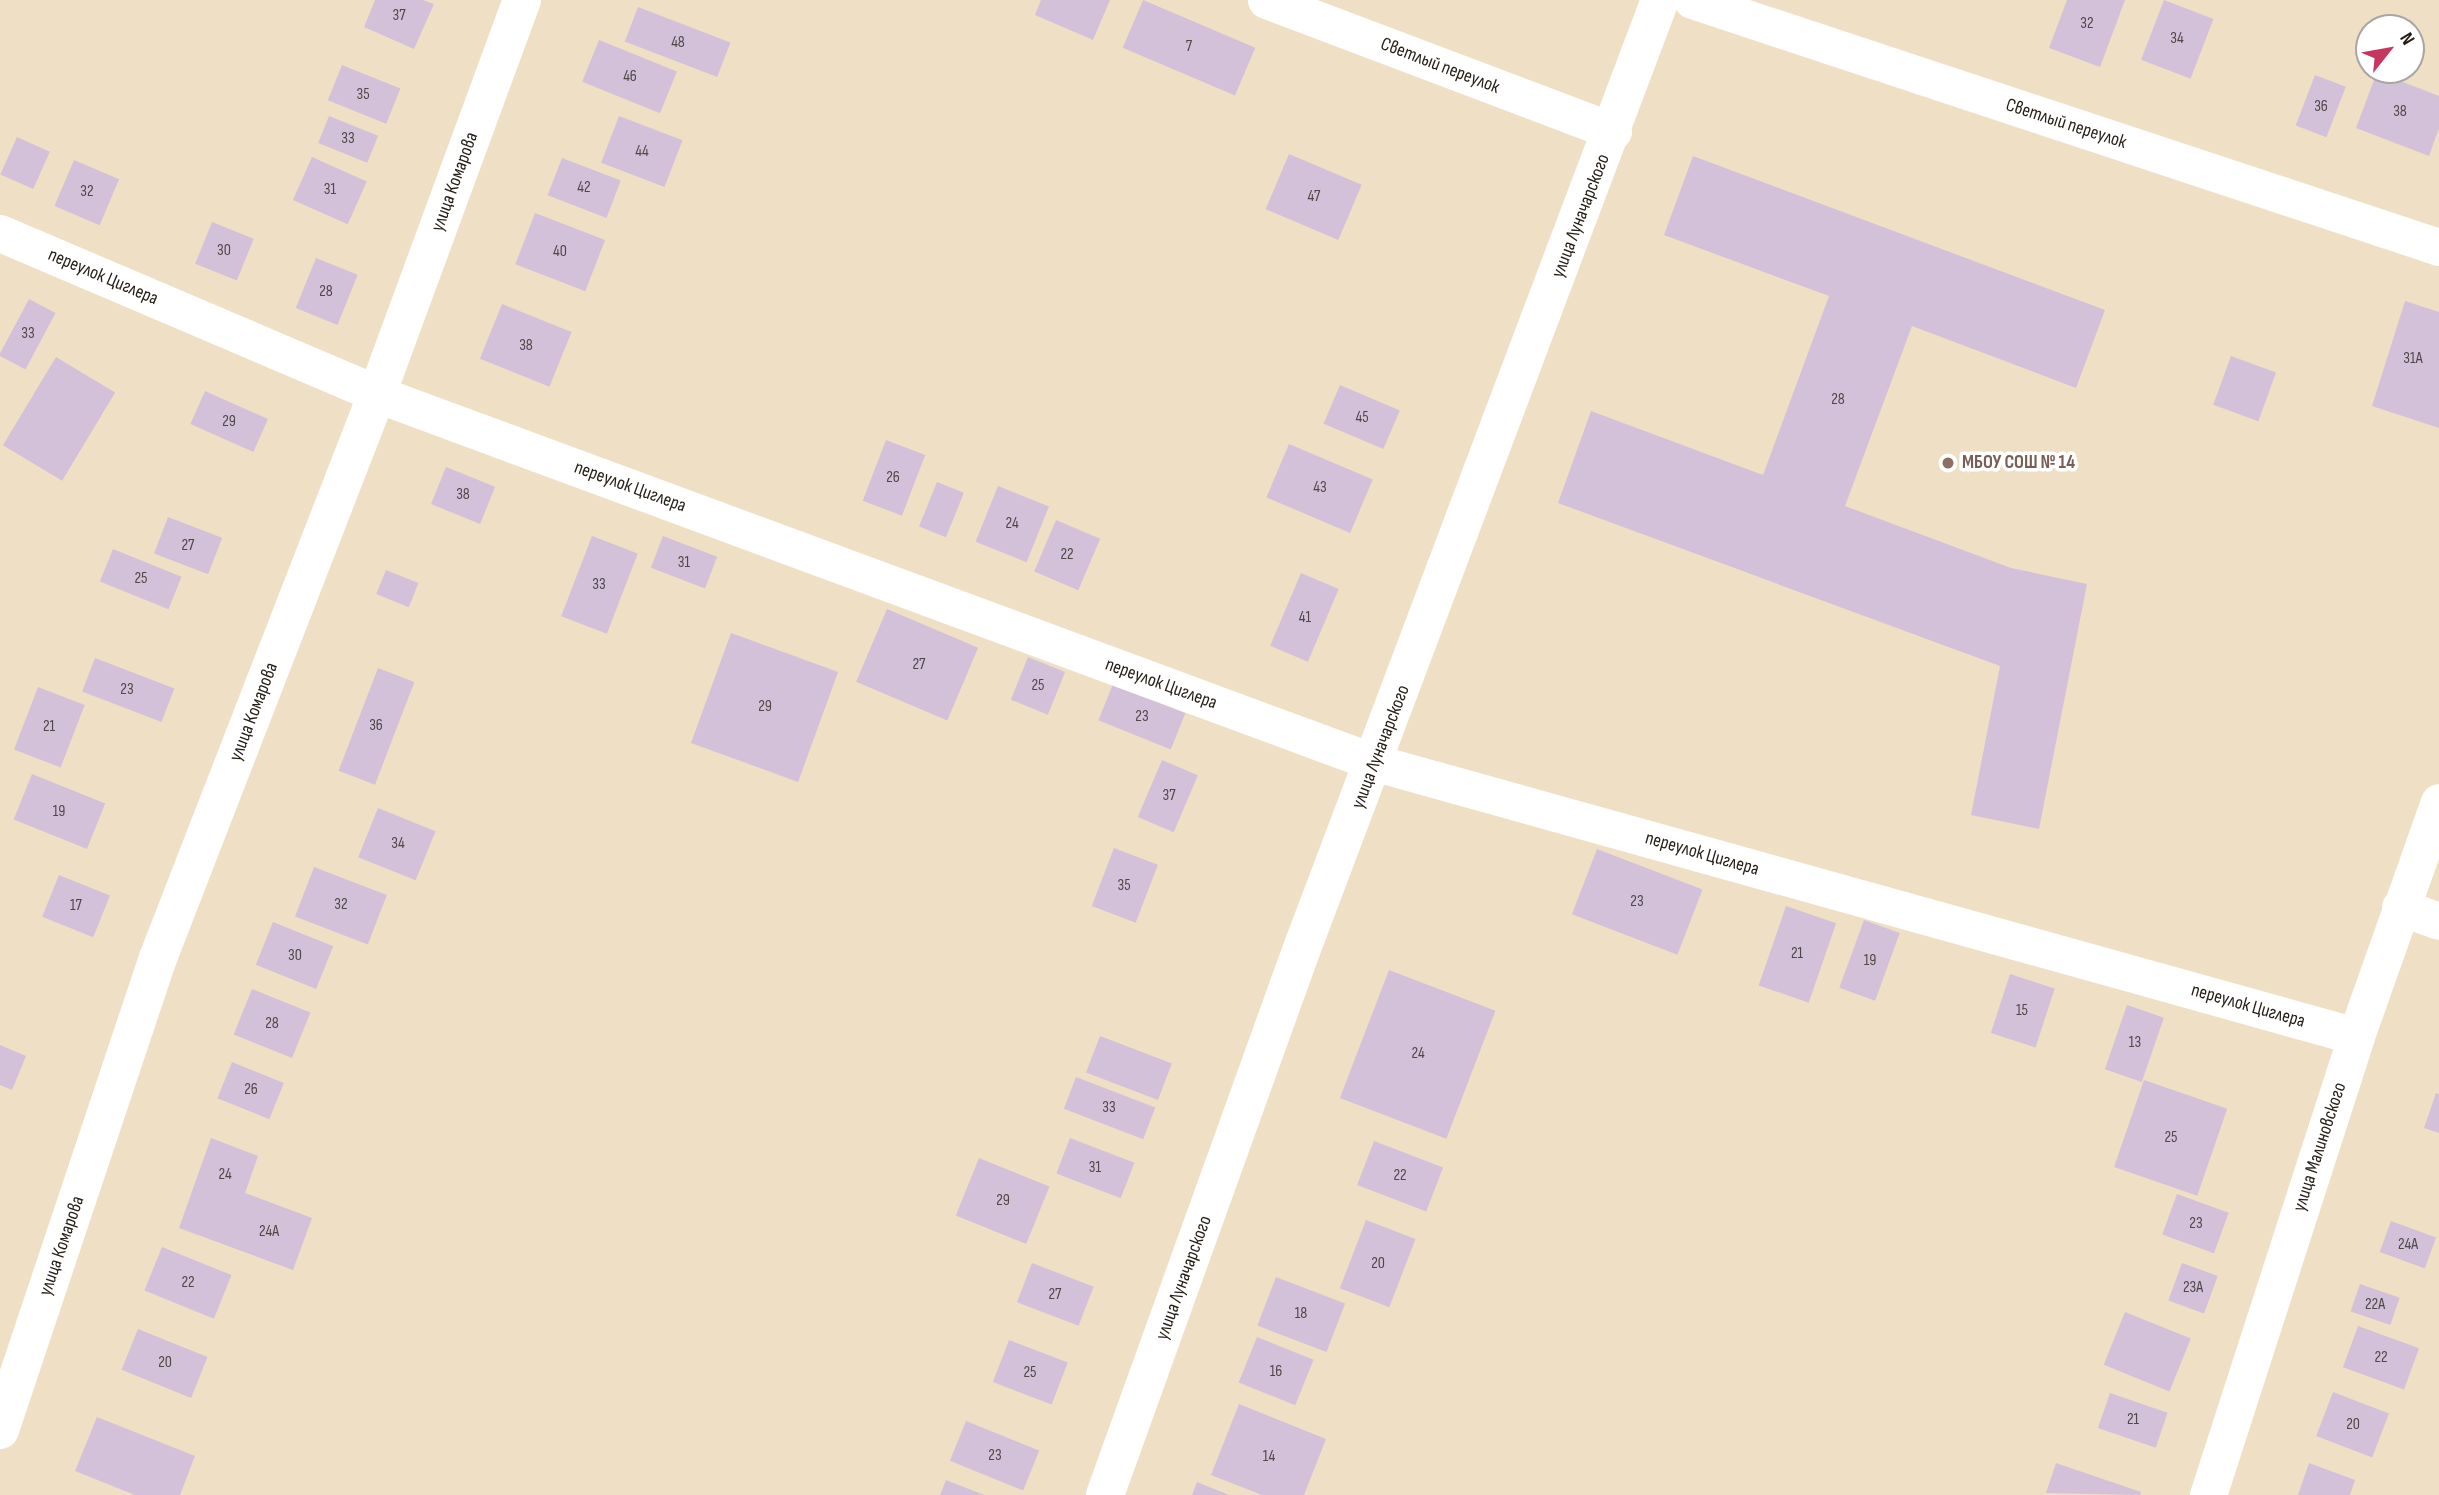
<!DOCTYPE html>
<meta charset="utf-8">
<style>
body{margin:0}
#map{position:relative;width:2439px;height:1495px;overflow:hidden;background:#efdfc5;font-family:"Sofia Sans Condensed",sans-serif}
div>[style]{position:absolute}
.building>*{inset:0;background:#d3c1da;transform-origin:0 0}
.minor>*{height:37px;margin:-18.5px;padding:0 18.5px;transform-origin:18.5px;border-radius:18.5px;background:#fff}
.tertiary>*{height:38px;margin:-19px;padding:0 19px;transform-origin:19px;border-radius:19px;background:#fff}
.dots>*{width:19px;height:19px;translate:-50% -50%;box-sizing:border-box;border:4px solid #fff;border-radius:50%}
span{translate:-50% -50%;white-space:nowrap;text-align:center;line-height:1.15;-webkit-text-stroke:7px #fff;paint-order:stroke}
.number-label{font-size:16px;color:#504847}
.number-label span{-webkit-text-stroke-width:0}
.street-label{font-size:19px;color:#251f16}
.education-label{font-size:19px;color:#785e54;font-weight:700}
.left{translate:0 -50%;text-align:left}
.north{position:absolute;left:2355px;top:14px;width:70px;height:70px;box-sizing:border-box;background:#fff;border:2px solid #a8a5a2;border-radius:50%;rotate:59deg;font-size:19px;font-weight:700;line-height:28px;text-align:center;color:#251f16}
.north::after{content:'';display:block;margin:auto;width:24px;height:32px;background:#c53760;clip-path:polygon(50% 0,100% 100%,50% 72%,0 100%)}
</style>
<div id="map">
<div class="building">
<div style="clip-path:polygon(375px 0,423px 0,434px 4px,414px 49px,364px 27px)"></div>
<div style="clip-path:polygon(1041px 0,1110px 0,1093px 40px,1035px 15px)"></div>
<div style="left:1143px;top:0;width:122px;height:52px;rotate:23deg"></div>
<div style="clip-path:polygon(2067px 0,2125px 0,2100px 67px,2049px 48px)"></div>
<div style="left:2164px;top:0;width:53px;height:64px;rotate:21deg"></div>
<div style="left:638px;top:7px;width:99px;height:37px;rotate:21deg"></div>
<div style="left:599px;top:40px;width:84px;height:45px;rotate:22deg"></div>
<div style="left:342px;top:65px;width:63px;height:38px;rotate:22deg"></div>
<div style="clip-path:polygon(2377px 72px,2439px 96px,2439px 128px,2429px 156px,2356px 128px)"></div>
<div style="left:2315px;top:75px;width:33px;height:54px;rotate:21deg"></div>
<div style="left:329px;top:116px;width:53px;height:29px;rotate:22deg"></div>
<div style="left:619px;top:116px;width:68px;height:50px;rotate:21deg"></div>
<div style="left:17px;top:137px;width:36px;height:41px;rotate:24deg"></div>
<div style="left:1289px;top:154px;width:79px;height:60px;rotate:23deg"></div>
<div style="clip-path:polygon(1693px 156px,2105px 310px,2076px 388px,1912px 326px,1845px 506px,2011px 568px,2087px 584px,2039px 829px,1971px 815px,2000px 666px,1558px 503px,1591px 411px,1763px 475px,1829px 296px,1664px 235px)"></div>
<div style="left:312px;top:157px;width:60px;height:47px;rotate:24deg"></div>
<div style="left:562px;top:158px;width:63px;height:40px;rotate:21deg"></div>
<div style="left:74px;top:160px;width:49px;height:50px;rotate:23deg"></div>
<div style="left:535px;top:213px;width:75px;height:55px;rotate:21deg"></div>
<div style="left:212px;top:222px;width:45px;height:45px;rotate:22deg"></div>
<div style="left:316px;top:258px;width:45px;height:54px;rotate:22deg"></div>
<div style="left:29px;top:299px;width:30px;height:64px;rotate:28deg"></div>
<div style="clip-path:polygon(2405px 301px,2439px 312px,2439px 428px,2372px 406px)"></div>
<div style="left:502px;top:304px;width:75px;height:59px;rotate:22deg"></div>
<div style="left:2231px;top:356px;width:48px;height:52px;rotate:20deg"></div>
<div style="left:56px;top:357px;width:69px;height:103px;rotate:31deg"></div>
<div style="left:1340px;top:385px;width:65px;height:42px;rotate:23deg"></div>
<div style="left:205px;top:391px;width:69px;height:36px;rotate:24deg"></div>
<div style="left:886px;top:440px;width:42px;height:65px;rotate:21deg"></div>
<div style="left:1289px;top:444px;width:91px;height:58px;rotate:23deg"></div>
<div style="left:446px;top:467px;width:53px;height:40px;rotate:22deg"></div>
<div style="left:937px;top:482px;width:29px;height:48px;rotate:22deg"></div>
<div style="left:998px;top:486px;width:55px;height:60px;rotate:22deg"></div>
<div style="left:168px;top:517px;width:58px;height:39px;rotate:21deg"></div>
<div style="left:1056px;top:520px;width:48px;height:56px;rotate:23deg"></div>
<div style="left:592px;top:536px;width:49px;height:86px;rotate:21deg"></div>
<div style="left:663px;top:536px;width:58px;height:34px;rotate:21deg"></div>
<div style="left:113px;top:549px;width:74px;height:35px;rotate:22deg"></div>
<div style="left:386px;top:570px;width:35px;height:26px;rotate:22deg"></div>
<div style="left:1301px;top:573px;width:41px;height:79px;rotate:23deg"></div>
<div style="left:887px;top:609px;width:99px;height:79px;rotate:23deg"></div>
<div style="left:731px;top:633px;width:114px;height:117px;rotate:20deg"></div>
<div style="left:1028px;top:657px;width:40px;height:46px;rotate:22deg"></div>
<div style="left:95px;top:658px;width:85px;height:36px;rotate:21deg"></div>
<div style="left:378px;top:668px;width:39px;height:110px;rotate:21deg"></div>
<div style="left:1113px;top:684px;width:78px;height:39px;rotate:22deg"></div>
<div style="left:38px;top:687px;width:50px;height:67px;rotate:21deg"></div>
<div style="left:1162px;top:760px;width:39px;height:62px;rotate:23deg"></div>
<div style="left:32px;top:774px;width:79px;height:49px;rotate:22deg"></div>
<div style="left:378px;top:808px;width:62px;height:53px;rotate:22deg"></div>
<div style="left:1114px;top:848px;width:47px;height:62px;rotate:21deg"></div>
<div style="left:1597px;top:849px;width:113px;height:70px;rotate:21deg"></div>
<div style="left:314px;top:867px;width:78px;height:53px;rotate:21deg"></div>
<div style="left:59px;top:875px;width:55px;height:45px;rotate:22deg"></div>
<div style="left:1786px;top:906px;width:53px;height:84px;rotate:19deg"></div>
<div style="left:1864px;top:920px;width:38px;height:72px;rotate:20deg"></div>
<div style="left:273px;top:922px;width:65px;height:46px;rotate:22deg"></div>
<div style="left:1389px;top:970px;width:114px;height:137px;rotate:21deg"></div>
<div style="left:2010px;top:974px;width:47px;height:62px;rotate:18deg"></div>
<div style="left:252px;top:989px;width:63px;height:49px;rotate:22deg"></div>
<div style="left:2127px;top:1005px;width:39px;height:68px;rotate:19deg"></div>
<div style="left:1100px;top:1036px;width:77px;height:39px;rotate:21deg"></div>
<div style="clip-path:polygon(0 1045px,26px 1056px,12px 1090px,0 1085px)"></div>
<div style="left:232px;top:1062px;width:56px;height:39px;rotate:22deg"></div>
<div style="left:1076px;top:1077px;width:85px;height:34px;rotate:21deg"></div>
<div style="left:2144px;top:1080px;width:88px;height:92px;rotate:19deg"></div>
<div style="clip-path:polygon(2436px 1093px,2439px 1094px,2439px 1133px,2424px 1128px)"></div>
<div style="clip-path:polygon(211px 1138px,258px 1156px,245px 1193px,312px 1218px,293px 1270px,179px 1228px)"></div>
<div style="left:1070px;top:1138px;width:69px;height:38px;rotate:21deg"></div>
<div style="left:1374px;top:1141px;width:74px;height:47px;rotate:21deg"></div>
<div style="left:979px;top:1158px;width:76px;height:62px;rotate:22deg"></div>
<div style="left:2177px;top:1194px;width:55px;height:43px;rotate:20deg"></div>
<div style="left:1366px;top:1220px;width:53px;height:73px;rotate:21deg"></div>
<div style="left:2391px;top:1221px;width:48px;height:33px;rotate:20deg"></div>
<div style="left:162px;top:1247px;width:75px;height:47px;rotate:22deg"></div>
<div style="left:1032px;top:1263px;width:66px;height:42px;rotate:21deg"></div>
<div style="left:2182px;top:1263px;width:38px;height:40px;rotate:20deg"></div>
<div style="left:1276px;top:1277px;width:74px;height:52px;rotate:21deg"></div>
<div style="left:2360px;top:1284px;width:42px;height:29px;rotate:19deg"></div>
<div style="left:2125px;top:1312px;width:71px;height:57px;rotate:22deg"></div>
<div style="left:2358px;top:1326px;width:65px;height:44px;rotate:20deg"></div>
<div style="left:138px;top:1329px;width:75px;height:44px;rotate:22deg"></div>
<div style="left:1257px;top:1337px;width:61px;height:49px;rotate:22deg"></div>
<div style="left:1009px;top:1340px;width:63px;height:45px;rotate:21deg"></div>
<div style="left:2333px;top:1392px;width:60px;height:47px;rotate:21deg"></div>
<div style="left:2110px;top:1393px;width:61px;height:37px;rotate:19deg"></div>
<div style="clip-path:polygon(1239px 1404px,1326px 1439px,1304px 1495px,1262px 1495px,1211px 1475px)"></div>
<div style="clip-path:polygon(97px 1417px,195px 1456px,180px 1495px,135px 1495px,75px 1471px)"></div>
<div style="left:966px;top:1421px;width:79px;height:43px;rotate:22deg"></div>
<div style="clip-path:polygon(2056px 1463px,2141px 1492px,2140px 1495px,2046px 1493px)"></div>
<div style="clip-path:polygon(2309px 1463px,2355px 1480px,2350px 1495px,2298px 1495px)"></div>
<div style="clip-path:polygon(946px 1480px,984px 1495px,940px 1495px)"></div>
<div style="clip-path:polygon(1197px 1482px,1229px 1495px,1192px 1495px)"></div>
</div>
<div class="minor">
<div style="left:1266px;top:0;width:371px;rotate:20.7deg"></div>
<div style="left:1692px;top:0;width:787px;rotate:18.3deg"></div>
<div style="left:0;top:233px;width:410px;rotate:23.1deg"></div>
<div style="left:377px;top:394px;width:1065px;rotate:20.27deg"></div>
<div style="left:1376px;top:763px;width:1017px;rotate:15.57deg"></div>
<div style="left:2400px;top:907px;width:41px;rotate:19.7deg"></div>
<div style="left:2208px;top:1495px;width:482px;rotate:-72.1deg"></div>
<div style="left:2356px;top:1036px;width:248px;rotate:-70.5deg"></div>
</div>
<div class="tertiary">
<div style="left:0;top:1430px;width:498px;rotate:-71.5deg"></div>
<div style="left:158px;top:958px;width:605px;rotate:-68.78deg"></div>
<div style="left:377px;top:394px;width:420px;rotate:-69.8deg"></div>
<div style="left:1105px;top:1495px;width:578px;rotate:-70.19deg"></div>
<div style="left:1301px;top:951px;width:1017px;rotate:-69.32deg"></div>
</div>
<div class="dots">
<div style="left:1948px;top:463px;background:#8d6e63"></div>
</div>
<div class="number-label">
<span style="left:399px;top:16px">37</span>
<span style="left:2087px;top:24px">32</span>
<span style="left:2177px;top:39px">34</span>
<span style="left:678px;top:43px">48</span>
<span style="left:1189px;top:47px">7</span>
<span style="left:630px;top:77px">46</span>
<span style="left:363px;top:95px">35</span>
<span style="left:2321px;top:107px">36</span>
<span style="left:2400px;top:112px">38</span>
<span style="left:348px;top:139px">33</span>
<span style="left:642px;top:152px">44</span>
<span style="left:584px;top:188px">42</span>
<span style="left:330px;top:190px">31</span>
<span style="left:87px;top:192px">32</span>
<span style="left:1314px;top:197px">47</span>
<span style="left:224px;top:251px">30</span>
<span style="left:560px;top:252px">40</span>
<span style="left:326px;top:292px">28</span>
<span style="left:28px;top:334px">33</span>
<span style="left:526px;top:346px">38</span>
<span style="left:2413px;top:359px">31А</span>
<span style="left:1838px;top:400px">28</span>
<span style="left:1362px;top:418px">45</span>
<span style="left:229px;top:422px">29</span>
<span style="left:893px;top:478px">26</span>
<span style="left:1320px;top:488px">43</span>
<span style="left:463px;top:495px">38</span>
<span style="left:1012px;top:524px">24</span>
<span style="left:188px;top:546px">27</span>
<span style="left:1067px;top:555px">22</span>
<span style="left:684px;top:563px">31</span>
<span style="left:141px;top:579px">25</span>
<span style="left:599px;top:585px">33</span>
<span style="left:1305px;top:618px">41</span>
<span style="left:919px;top:665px">27</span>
<span style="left:1038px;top:686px">25</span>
<span style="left:127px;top:690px">23</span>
<span style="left:765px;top:707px">29</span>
<span style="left:1142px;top:717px">23</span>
<span style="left:376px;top:726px">36</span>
<span style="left:49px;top:727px">21</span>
<span style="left:1169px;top:796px">37</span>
<span style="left:59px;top:812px">19</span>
<span style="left:398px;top:844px">34</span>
<span style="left:1124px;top:886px">35</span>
<span style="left:1637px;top:902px">23</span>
<span style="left:341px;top:905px">32</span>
<span style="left:76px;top:906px">17</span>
<span style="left:1797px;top:954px">21</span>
<span style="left:295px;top:956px">30</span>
<span style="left:1870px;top:961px">19</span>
<span style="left:2022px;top:1011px">15</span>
<span style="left:272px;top:1024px">28</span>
<span style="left:2135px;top:1043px">13</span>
<span style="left:1418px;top:1054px">24</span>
<span style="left:251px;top:1090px">26</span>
<span style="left:1109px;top:1108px">33</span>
<span style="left:2171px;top:1138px">25</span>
<span style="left:1095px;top:1168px">31</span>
<span style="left:225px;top:1175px">24</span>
<span style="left:1400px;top:1176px">22</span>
<span style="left:1003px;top:1201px">29</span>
<span style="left:2196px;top:1224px">23</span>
<span style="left:269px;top:1232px">24А</span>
<span style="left:2408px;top:1245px">24А</span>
<span style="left:1378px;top:1264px">20</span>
<span style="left:188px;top:1283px">22</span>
<span style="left:2193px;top:1288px">23А</span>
<span style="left:1055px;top:1295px">27</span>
<span style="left:2375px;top:1305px">22А</span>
<span style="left:1301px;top:1314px">18</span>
<span style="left:2381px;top:1358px">22</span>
<span style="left:165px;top:1363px">20</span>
<span style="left:1276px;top:1372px">16</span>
<span style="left:1030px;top:1373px">25</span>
<span style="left:2133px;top:1420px">21</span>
<span style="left:2353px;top:1425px">20</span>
<span style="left:995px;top:1456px">23</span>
<span style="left:1269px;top:1457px">14</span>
</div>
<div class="street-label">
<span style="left:1440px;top:66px;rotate:21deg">Светлый переулок</span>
<span style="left:2066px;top:124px;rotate:18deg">Светлый переулок</span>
<span style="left:455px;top:182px;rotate:-70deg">улица Комарова</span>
<span style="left:1581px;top:216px;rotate:-69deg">улица Луначарского</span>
<span style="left:103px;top:277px;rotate:23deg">переулок Циглера</span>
<span style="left:630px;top:487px;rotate:20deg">переулок Циглера</span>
<span style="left:1161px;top:684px;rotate:20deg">переулок Циглера</span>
<span style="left:254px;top:712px;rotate:-69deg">улица Комарова</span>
<span style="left:1381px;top:747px;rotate:-69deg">улица Луначарского</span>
<span style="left:1702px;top:854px;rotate:16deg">переулок Циглера</span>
<span style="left:2248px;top:1006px;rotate:16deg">переулок Циглера</span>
<span style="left:2320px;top:1147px;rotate:-72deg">улица Малиновского</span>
<span style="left:62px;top:1246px;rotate:-71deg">улица Комарова</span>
<span style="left:1184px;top:1278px;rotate:-70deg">улица Луначарского</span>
</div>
<div class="education-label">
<span class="left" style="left:1962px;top:463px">МБОУ СОШ № 14</span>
</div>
<div class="north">N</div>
</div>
